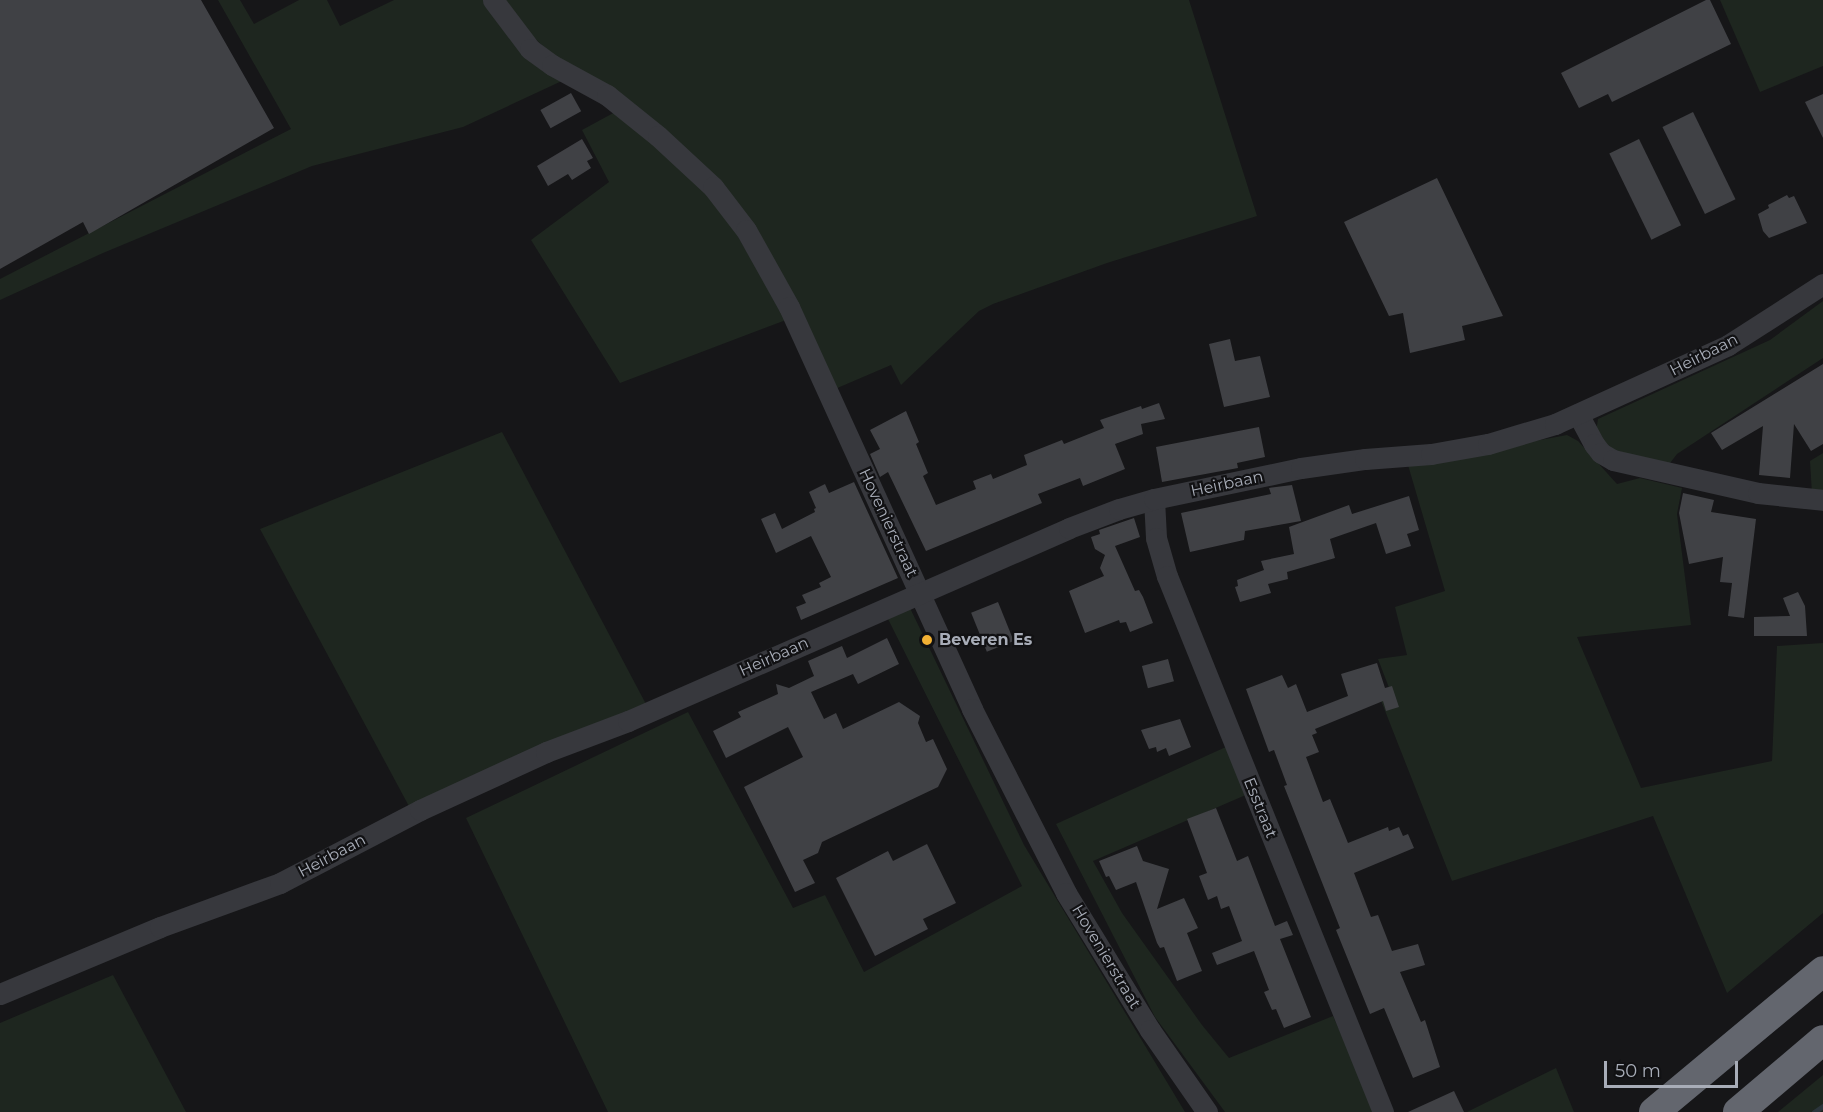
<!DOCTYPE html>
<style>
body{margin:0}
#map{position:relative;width:1823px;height:1112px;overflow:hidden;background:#161618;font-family:Montserrat,sans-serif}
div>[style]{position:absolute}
.green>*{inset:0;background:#1e261f}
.stream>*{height:5px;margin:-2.5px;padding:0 2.5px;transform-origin:2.5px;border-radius:2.5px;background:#2c353c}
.building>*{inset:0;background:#404145;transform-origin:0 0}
.minor>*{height:21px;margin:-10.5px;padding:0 10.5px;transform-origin:10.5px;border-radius:10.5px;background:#37383d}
.highway>*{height:30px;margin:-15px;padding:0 15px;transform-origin:15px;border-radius:15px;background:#63666e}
.dots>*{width:16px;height:16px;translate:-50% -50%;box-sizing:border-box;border:3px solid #111113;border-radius:50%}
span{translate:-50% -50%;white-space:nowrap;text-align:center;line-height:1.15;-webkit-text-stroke:4.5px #111113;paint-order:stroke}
.street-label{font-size:16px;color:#a8adb8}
.poi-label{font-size:16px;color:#a8adb8;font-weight:700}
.left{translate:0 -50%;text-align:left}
.scale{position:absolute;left:1604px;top:1061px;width:134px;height:27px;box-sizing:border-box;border:3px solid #a8adb8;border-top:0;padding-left:8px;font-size:18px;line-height:21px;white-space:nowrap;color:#a8adb8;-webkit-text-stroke:4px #111113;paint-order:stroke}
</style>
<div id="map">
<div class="green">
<div style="clip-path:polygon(218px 0,240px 0,254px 24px,299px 0,327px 0,340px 26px,394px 0,483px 0,564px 80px,463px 127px,312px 166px,103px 253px,0 300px,0 279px,291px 129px)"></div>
<div style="clip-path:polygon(503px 0,1189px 0,1257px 216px,1107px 263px,993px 304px,979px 311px,901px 385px,891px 365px,835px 389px,741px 207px,547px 50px,522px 26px)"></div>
<div style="clip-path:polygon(1720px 0,1823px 0,1823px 66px,1760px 92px)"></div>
<div style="clip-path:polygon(617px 111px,708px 192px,728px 219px,786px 320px,620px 383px,531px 240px,609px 182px,582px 130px)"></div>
<div style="clip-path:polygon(1823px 301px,1823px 358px,1677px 454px,1667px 467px,1609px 448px,1596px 432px,1598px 419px,1770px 340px)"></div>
<div style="clip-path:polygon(502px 432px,647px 706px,411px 810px,260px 529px)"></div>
<div style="clip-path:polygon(1567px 435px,1578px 441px,1617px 484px,1640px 478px,1682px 488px,1677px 514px,1691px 625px,1577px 637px,1641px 788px,1772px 761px,1777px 646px,1823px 643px,1823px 913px,1727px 993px,1653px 816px,1452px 881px,1380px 698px,1391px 693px,1378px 659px,1407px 655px,1395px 607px,1445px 591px,1408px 465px)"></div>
<div style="clip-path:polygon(1823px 453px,1823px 495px,1812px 494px,1810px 461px)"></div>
<div style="clip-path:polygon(910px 608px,1024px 845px,1185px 1112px,608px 1112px,466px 818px,688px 712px,793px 908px,825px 895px,864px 972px,1022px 886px,888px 619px)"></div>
<div style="clip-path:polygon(1228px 746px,1248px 794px,1093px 861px,1122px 913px,1202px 1025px,1229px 1058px,1333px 1016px,1376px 1112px,1225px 1112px,1155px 1017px,1056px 824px)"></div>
<div style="clip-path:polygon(113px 975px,186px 1112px,0 1112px,0 1023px)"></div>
<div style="clip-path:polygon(1556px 1068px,1574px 1112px,1467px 1112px)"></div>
<div style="clip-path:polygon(1823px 1075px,1823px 1112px,1778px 1112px)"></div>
</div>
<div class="stream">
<div style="left:1814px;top:1112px;width:11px;rotate:-34deg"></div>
</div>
<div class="building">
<div style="clip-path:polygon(0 0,201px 0,274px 128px,89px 234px,83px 222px,0 269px)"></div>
<div style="clip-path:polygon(1706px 0,1710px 0,1731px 44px,1612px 102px,1608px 94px,1579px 108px,1561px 73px)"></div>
<div style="left:571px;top:93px;width:21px;height:35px;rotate:61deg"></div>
<div style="clip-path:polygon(1823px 94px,1823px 138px,1805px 102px)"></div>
<div style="left:1693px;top:112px;width:97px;height:34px;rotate:64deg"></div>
<div style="clip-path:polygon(582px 139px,593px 158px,587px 161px,591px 168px,572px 180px,568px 174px,548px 186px,537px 166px)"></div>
<div style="left:1639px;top:139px;width:96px;height:33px;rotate:64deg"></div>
<div style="clip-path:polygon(1437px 178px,1503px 316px,1462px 326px,1465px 340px,1410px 353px,1403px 313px,1389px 316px,1344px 222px)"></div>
<div style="clip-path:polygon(1787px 195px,1789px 198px,1794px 196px,1807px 223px,1769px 238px,1763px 231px,1758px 214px,1769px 208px,1768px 205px)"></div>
<div style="clip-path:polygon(1230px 339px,1235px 361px,1260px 356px,1270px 397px,1224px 407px,1209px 344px)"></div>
<div style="clip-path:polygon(1823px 364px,1823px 444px,1811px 451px,1794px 424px,1790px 478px,1759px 475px,1763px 426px,1722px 450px,1711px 433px)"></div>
<div style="clip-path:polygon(1159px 403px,1165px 419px,1141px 424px,1143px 434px,1115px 444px,1125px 469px,1083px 486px,1080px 478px,1038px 494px,1042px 503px,926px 551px,888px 472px,880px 477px,870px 454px,880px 449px,870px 430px,906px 411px,919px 442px,916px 444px,928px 473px,923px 476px,936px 505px,976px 489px,973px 481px,991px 474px,993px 479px,1027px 465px,1024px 455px,1062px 440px,1064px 444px,1104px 428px,1100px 420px,1141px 406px,1142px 409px)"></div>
<div style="clip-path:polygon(1259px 427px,1265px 457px,1237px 463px,1238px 468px,1162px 482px,1156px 447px)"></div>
<div style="clip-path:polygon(854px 482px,898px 578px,801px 620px,796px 607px,806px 603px,802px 595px,821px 587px,819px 583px,831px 577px,811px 536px,776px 553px,761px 519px,775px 513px,782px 529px,815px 512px,814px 509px,816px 508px,809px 492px,825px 484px,829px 493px)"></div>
<div style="clip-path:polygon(1292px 485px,1301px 521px,1245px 531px,1244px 540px,1190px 552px,1181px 513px,1271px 494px,1269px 488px)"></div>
<div style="clip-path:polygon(1683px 493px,1714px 500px,1711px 512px,1756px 519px,1744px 618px,1728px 616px,1732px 583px,1720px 582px,1723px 557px,1689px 564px,1679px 513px)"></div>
<div style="clip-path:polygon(1409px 496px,1419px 530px,1407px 534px,1411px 546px,1386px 554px,1376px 523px,1330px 539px,1335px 558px,1287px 572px,1288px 579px,1268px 584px,1271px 593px,1240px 602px,1235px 587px,1238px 586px,1237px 580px,1264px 570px,1261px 561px,1294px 554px,1289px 527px,1349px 505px,1352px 514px)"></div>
<div style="clip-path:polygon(1134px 518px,1140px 537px,1115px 546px,1135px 591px,1139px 590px,1143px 597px,1153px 623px,1130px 632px,1126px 622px,1120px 623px,1119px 620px,1085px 633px,1069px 591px,1104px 576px,1100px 568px,1105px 555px,1095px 549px,1091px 537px,1100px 534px,1099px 530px)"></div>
<div style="clip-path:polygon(1798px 592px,1805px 606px,1807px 636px,1754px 636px,1754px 617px,1790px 616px,1783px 598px)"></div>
<div style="left:998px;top:602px;width:42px;height:29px;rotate:68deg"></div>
<div style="clip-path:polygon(887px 638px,899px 664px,858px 684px,853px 674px,811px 692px,824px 719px,836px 713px,843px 729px,899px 702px,920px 716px,918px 723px,926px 742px,933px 739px,947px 769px,938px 787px,822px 842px,818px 853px,803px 860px,815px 883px,795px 892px,744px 787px,803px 757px,788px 727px,726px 758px,713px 731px,741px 717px,738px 712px,778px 694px,776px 684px,789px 688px,814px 676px,808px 661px,842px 646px,847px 658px)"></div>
<div style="left:1168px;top:659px;width:23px;height:27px;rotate:75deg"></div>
<div style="clip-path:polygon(1377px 663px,1385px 688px,1392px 686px,1399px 707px,1386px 711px,1383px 701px,1315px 729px,1317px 733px,1312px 735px,1319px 752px,1306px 757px,1323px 802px,1330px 799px,1348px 843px,1388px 827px,1389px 831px,1399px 827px,1403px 836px,1408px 834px,1414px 848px,1354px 873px,1371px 917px,1378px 915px,1392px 951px,1418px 944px,1425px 965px,1400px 972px,1421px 1022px,1425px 1020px,1440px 1067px,1413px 1078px,1384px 1008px,1370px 1014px,1336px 930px,1340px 928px,1284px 786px,1287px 785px,1274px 750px,1269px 752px,1246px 689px,1282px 675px,1288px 688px,1296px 684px,1307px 712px,1348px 696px,1341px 674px)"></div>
<div style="clip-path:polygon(1180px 719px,1191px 747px,1169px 756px,1166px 748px,1157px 752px,1156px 747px,1149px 749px,1141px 730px)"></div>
<div style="clip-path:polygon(1216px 808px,1237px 861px,1248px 856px,1275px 926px,1287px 921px,1293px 935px,1280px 939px,1311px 1017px,1284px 1028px,1276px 1009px,1272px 1010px,1264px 992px,1269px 990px,1254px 951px,1217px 965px,1212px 953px,1242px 941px,1229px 906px,1221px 909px,1217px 896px,1208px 900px,1199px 876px,1207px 873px,1187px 819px)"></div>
<div style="clip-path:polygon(927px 844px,956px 903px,923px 919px,928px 929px,875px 956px,836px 878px,888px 851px,893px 861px)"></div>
<div style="clip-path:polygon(1137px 846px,1143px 861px,1169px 869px,1157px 909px,1184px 898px,1198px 928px,1187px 933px,1202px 971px,1177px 981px,1164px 947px,1160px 948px,1157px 943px,1136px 882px,1116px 890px,1109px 876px,1106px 877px,1099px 861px)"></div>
<div style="clip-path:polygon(1454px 1091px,1464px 1112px,1408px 1112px)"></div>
</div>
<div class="minor">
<div style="left:493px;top:0;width:61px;rotate:52.9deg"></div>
<div style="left:530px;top:49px;width:27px;rotate:36deg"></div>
<div style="left:552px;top:65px;width:63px;rotate:28.6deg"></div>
<div style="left:607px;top:95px;width:65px;rotate:38.8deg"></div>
<div style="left:658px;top:136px;width:75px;rotate:42.8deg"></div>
<div style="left:713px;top:187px;width:54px;rotate:52.5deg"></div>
<div style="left:746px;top:230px;width:88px;rotate:60.8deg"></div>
<div style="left:789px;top:307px;width:442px;rotate:65.5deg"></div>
<div style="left:972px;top:709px;width:207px;rotate:62.9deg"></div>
<div style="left:1066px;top:893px;width:161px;rotate:58.5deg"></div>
<div style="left:1150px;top:1030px;width:100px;rotate:55.2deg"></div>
<div style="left:1578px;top:414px;width:34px;rotate:62deg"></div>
<div style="left:1594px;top:444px;width:11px;rotate:52deg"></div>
<div style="left:1601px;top:453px;width:14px;rotate:30deg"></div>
<div style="left:1613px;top:460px;width:149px;rotate:12.8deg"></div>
<div style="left:1758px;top:493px;width:65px;rotate:6.1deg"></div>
<div style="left:1154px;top:499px;width:39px;rotate:87deg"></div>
<div style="left:1156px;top:538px;width:40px;rotate:74deg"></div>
<div style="left:1167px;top:576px;width:578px;rotate:68.05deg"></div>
<div style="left:0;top:994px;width:173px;rotate:-22.7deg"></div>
<div style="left:160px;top:927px;width:128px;rotate:-20.1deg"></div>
<div style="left:280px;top:883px;width:158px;rotate:-27.5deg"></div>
<div style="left:420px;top:810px;width:139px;rotate:-24.7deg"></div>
<div style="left:546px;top:752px;width:88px;rotate:-20.7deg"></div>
<div style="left:628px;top:721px;width:481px;rotate:-23.6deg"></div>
<div style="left:1069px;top:528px;width:53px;rotate:-20.8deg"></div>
<div style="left:1119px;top:509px;width:36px;rotate:-16deg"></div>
<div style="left:1154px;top:499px;width:150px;rotate:-11.9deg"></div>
<div style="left:1301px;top:468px;width:65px;rotate:-8deg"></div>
<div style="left:1365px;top:459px;width:66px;rotate:-4.3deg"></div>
<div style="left:1431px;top:454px;width:58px;rotate:-10deg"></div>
<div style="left:1488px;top:444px;width:70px;rotate:-16.6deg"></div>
<div style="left:1555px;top:424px;width:190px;rotate:-24.5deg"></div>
<div style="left:1728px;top:345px;width:113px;rotate:-32.7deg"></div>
</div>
<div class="highway">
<div style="left:1654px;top:1112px;width:220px;rotate:-39.8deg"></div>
<div style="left:1738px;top:1112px;width:111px;rotate:-40.3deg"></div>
</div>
<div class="dots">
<div style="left:927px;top:640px;background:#f2b134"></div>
</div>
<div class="street-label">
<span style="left:1704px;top:355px;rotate:-27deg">Heirbaan</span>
<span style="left:1227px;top:484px;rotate:-12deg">Heirbaan</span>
<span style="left:888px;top:523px;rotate:65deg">Hovenierstraat</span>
<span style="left:774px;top:657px;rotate:-24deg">Heirbaan</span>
<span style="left:1260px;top:808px;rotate:68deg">Esstraat</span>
<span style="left:332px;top:856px;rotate:-28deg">Heirbaan</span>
<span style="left:1106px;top:957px;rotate:59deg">Hovenierstraat</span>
</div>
<div class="poi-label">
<span class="left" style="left:939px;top:640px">Beveren Es</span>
</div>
<div class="scale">50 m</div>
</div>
